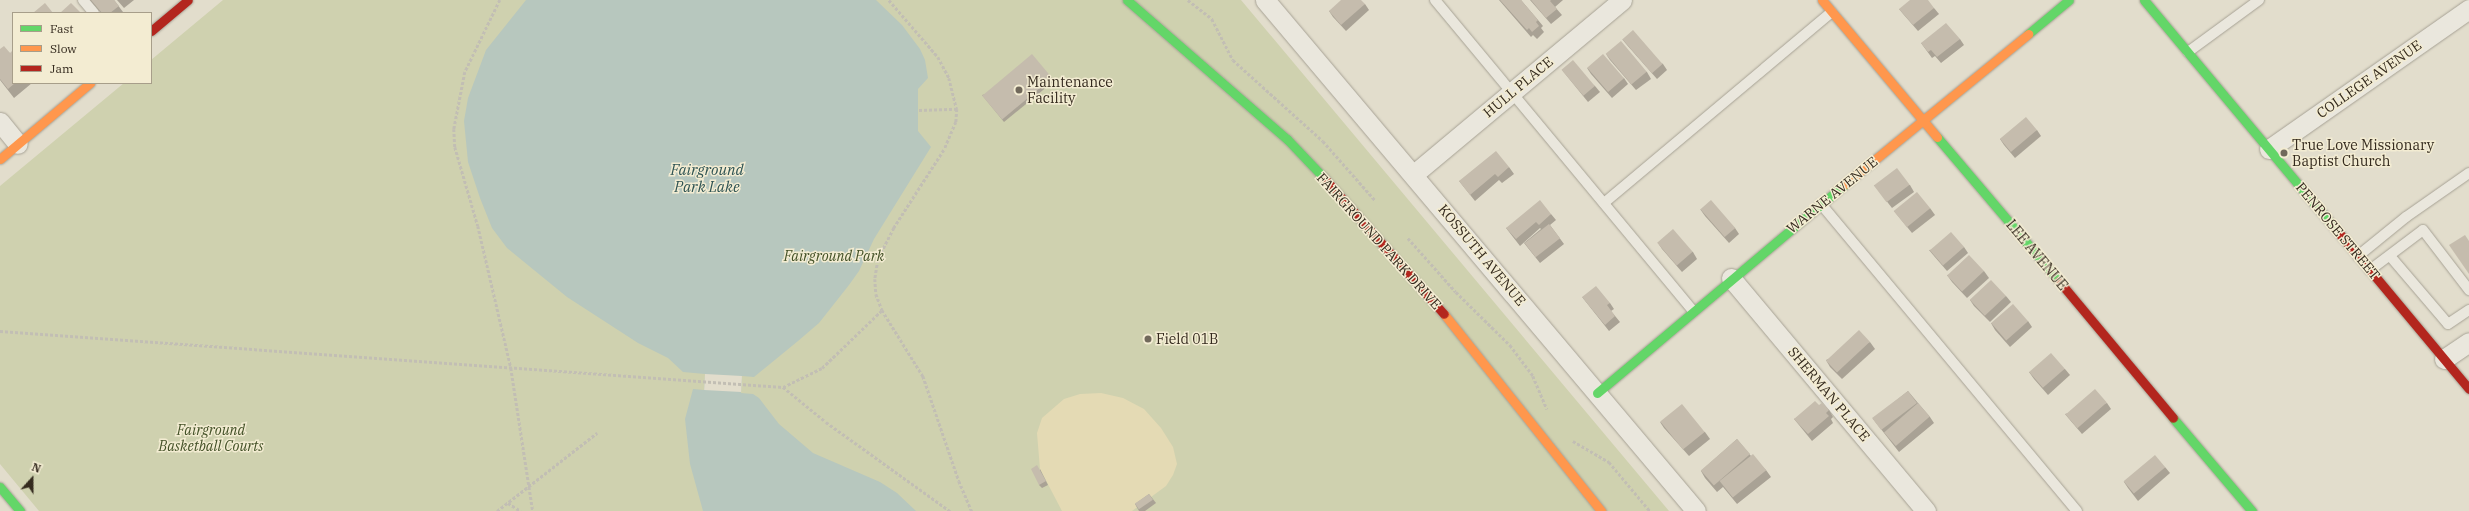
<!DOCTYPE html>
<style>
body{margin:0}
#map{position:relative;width:2469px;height:511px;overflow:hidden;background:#e2ddcc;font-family:"IBM Plex Serif",serif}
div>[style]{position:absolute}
.green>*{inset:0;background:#cfd1af}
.sand>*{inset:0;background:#e4dab4}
.water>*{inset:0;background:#b7c7be}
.pier>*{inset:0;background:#e2ddcc;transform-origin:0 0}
.path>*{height:2.5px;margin-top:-1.25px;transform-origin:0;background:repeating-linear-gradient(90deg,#c2beb4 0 3px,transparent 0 5px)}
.roads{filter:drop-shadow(0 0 1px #a7a295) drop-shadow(0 0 1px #a7a295)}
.lane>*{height:10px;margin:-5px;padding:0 5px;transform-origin:5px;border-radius:5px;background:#eae7dd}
.street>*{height:19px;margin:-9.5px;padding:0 9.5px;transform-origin:9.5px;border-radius:9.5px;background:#eae7dd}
.fast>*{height:9px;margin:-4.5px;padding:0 4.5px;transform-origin:4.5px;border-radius:4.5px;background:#63d668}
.slow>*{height:9px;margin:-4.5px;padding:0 4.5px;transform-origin:4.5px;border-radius:4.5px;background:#ff974d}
.jam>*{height:9px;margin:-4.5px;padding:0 4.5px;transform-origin:4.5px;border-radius:4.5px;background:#b3261e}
.wall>*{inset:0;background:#a9a295}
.building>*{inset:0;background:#c5bcad;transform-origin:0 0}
.dots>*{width:11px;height:11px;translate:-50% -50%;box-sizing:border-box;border:2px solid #f3ecd2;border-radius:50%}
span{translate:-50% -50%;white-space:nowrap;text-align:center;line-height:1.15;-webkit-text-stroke:3px #f3ecd2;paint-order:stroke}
.street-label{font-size:14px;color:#342a1e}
.poi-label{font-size:14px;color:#342a1e}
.left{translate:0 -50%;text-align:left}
.park-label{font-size:14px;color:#425026;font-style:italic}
.water-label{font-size:15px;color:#2e5353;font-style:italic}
.legend{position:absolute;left:12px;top:12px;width:140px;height:72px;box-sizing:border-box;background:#f3ecd2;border:1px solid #a79e8a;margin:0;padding:5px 7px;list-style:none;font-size:12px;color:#342a1e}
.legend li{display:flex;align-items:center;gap:8px;height:20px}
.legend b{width:20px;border:1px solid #a79e8a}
.north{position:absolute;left:12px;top:459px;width:40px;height:40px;-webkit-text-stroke:3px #f3ecd2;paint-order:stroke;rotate:21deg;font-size:11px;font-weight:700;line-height:16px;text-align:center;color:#342a1e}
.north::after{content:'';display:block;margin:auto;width:14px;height:18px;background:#342a1e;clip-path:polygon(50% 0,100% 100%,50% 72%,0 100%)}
</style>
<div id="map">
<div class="green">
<div style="clip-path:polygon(223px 0,1241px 0,1669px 511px,39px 511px,0 464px,0 186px,124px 83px,151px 83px,151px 60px)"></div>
</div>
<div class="sand">
<div style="clip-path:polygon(1101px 393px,1123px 398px,1144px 409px,1161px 428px,1173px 447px,1177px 464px,1173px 475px,1166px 486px,1132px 511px,1062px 511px,1040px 469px,1037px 433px,1042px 418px,1064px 399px,1080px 394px)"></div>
</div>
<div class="water">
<div style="clip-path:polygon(526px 0,876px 0,902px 25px,920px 49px,925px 60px,928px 78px,918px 89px,918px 131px,931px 147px,874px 239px,859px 271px,849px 285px,819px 323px,798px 341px,754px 377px,742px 376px,741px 393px,753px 394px,759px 398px,779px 424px,813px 453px,880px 482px,897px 493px,916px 511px,703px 511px,690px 464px,685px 419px,693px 389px,704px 390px,705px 374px,683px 372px,668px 358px,638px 343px,567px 297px,507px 248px,492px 228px,480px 198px,468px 162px,464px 121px,468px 98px,486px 50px)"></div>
</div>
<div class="pier">
<div style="left:705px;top:374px;width:37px;height:16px;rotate:3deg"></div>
</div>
<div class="path">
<div style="left:500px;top:0;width:80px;rotate:115.9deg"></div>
<div style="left:465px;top:72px;width:58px;rotate:100.9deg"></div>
<div style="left:454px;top:129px;width:18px;rotate:87deg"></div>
<div style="left:455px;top:147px;width:82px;rotate:73.8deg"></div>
<div style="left:478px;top:226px;width:146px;rotate:76.9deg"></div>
<div style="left:511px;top:368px;width:145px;rotate:81.3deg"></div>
<div style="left:889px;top:0;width:75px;rotate:49.3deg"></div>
<div style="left:938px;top:57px;width:24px;rotate:62deg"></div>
<div style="left:949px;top:78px;width:32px;rotate:76deg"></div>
<div style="left:957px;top:109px;width:13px;rotate:94deg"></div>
<div style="left:956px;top:122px;width:30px;rotate:113deg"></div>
<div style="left:944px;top:150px;width:93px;rotate:122.7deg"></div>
<div style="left:894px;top:228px;width:36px;rotate:117deg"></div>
<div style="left:878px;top:260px;width:19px;rotate:99deg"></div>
<div style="left:875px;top:279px;width:15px;rotate:86deg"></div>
<div style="left:876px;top:294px;width:17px;rotate:69deg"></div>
<div style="left:882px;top:310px;width:78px;rotate:58.2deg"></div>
<div style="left:923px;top:376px;width:111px;rotate:71.1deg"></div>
<div style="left:959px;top:481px;width:33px;rotate:67deg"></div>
<div style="left:1188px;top:0;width:31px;rotate:38deg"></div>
<div style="left:1212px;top:19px;width:46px;rotate:62.9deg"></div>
<div style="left:1233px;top:60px;width:121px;rotate:42deg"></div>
<div style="left:1323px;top:141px;width:79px;rotate:48.6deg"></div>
<div style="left:919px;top:110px;width:38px;rotate:-2deg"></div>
<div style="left:1408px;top:238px;width:72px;rotate:48.4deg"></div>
<div style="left:1456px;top:292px;width:76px;rotate:44.5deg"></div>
<div style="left:1510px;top:345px;width:39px;rotate:53deg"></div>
<div style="left:1533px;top:376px;width:36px;rotate:67deg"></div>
<div style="left:0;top:331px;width:785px;rotate:4.09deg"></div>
<div style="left:783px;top:387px;width:43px;rotate:-26deg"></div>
<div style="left:822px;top:368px;width:83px;rotate:-44deg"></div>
<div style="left:783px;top:387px;width:55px;rotate:39.1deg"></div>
<div style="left:826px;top:422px;width:153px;rotate:35.7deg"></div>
<div style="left:1573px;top:441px;width:42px;rotate:30.3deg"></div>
<div style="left:1609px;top:462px;width:64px;rotate:50.1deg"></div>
<div style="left:508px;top:503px;width:15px;rotate:32deg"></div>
<div style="left:497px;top:511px;width:127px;rotate:-38deg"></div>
</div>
<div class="roads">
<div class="lane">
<div style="left:83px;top:0;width:17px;rotate:50deg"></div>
<div style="left:1435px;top:0;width:404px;rotate:50.3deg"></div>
<div style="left:2188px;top:52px;width:88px;rotate:-36.2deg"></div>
<div style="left:1604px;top:203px;width:297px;rotate:-40deg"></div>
<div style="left:1821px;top:204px;width:400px;rotate:50.2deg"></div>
<div style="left:2358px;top:256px;width:62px;rotate:-39.1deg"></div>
<div style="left:2406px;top:217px;width:77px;rotate:-34.9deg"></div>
<div style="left:2390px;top:256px;width:89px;rotate:49.5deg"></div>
<div style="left:2448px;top:324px;width:25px;rotate:-34deg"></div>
<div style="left:2370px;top:270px;width:66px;rotate:-37deg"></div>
<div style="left:2423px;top:230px;width:76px;rotate:52.5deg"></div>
</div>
<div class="street">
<div style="left:1265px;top:0;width:668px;rotate:49.85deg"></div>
<div style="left:0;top:122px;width:28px;rotate:51deg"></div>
<div style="left:2269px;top:149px;width:244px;rotate:-35deg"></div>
<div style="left:1414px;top:174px;width:271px;rotate:-39.9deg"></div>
<div style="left:1731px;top:278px;width:304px;rotate:50.1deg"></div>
<div style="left:2444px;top:359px;width:30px;rotate:-34deg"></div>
</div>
<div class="fast">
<div style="left:1127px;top:0;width:212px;rotate:41deg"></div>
<div style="left:1287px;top:139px;width:54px;rotate:46.5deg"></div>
<div style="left:2144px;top:0;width:304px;rotate:50.1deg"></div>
<div style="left:2028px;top:34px;width:53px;rotate:-39.7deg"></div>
<div style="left:1937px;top:137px;width:189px;rotate:49.7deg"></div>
<div style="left:1597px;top:393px;width:324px;rotate:-40.1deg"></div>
<div style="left:2173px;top:418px;width:122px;rotate:49.7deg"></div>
<div style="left:0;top:487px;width:31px;rotate:50deg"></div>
</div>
<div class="slow">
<div style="left:1822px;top:0;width:179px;rotate:50deg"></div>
<div style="left:0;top:159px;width:118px;rotate:-40.2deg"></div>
<div style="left:1845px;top:184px;width:237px;rotate:-39.3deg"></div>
<div style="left:1444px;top:314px;width:252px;rotate:51.4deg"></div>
</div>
<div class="jam">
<div style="left:151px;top:31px;width:48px;rotate:-40deg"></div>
<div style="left:1324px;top:178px;width:181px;rotate:48.6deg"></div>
<div style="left:2339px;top:233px;width:203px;rotate:50.2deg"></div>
<div style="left:2059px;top:281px;width:178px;rotate:50.2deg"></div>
</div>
</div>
<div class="wall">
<div style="clip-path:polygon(90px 0,114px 0,123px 12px,122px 13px,101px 13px)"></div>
<div style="clip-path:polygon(117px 0,134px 0,124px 8px)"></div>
<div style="clip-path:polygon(1499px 0,1521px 0,1538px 20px,1543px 26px,1541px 28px,1544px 32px,1537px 39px,1533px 35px,1531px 37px)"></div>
<div style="clip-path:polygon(1530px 0,1563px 0,1555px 7px,1562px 15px,1551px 24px)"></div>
<div style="clip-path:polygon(1365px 4px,1369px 10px,1346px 31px,1333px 17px,1329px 11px)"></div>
<div style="clip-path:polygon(1934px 8px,1939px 14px,1918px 31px,1904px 15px,1899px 9px)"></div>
<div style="clip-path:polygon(1622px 39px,1663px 64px,1667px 70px,1657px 79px,1627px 45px)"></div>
<div style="clip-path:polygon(1960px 39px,1964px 45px,1941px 63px,1935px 56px,1932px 58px,1921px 43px)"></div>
<div style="clip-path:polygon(0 49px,10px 53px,13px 83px,32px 83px,14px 98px,0 80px)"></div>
<div style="clip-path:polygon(1606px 54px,1647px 72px,1651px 79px,1636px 90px,1610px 60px)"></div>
<div style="clip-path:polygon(1587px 68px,1624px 78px,1628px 84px,1612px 98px,1591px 74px)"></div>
<div style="clip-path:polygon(1562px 70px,1595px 86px,1600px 92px,1588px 102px)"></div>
<div style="clip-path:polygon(1052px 78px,1054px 81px,1004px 122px,982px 95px)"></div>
<div style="clip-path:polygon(2037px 130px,2041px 136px,2015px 158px,2004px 145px,2000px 139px)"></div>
<div style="clip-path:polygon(1509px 167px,1514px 174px,1502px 183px,1499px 180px,1475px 201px,1459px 181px)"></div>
<div style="clip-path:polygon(1874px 185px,1910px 185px,1914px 192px,1892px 208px)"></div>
<div style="clip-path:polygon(1930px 208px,1935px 215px,1912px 233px,1894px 211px)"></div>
<div style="clip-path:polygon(1700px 209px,1735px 228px,1739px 234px,1729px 243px,1705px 216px)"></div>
<div style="clip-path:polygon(1551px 214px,1556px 220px,1550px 225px,1564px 244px,1540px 263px,1524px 243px,1541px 229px,1540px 228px,1520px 246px,1506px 228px)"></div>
<div style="clip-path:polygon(1658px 243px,1693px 252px,1697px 259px,1682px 272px,1662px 249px)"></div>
<div style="clip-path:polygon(1964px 247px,1968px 253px,1947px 271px,1934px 256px,1929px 250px)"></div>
<div style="clip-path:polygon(1984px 271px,1989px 278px,1967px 298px,1952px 282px,1947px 275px)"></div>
<div style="clip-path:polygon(2006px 296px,2011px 302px,1990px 322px,1974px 306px,1970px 300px)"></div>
<div style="clip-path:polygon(1582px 297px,1610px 303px,1614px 309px,1611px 311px,1620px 322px,1609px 331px)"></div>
<div style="clip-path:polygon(2028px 321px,2032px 327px,2010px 347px,1995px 330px,1991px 323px)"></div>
<div style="clip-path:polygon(1870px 342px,1875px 349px,1842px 379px,1830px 367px,1826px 360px)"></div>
<div style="clip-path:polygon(2065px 369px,2070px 375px,2048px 395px,2034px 379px,2029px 372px)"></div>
<div style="clip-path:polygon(1908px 391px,1918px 403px,1930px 417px,1934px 423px,1899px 452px,1873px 419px)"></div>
<div style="clip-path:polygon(2107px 403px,2111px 409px,2082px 434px,2070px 420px,2065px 414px)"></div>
<div style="clip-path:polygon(1819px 405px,1829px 410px,1833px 417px,1831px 419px,1833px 423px,1812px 441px,1799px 425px,1794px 419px)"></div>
<div style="clip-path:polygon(1660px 422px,1705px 432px,1710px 439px,1689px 456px,1664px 428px)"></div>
<div style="clip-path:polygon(1737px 439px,1751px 456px,1766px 470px,1771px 477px,1737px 504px,1723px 487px,1717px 492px,1705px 478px,1701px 471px)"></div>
<div style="clip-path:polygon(2165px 467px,2170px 473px,2138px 501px,2128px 488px,2124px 482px)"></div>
<div style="clip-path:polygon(1040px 469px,1048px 485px,1042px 488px,1039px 485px)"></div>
<div style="clip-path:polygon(1149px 494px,1156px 503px,1145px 511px,1139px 511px,1135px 504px)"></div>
</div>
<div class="building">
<div style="clip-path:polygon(91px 0,114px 0,119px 6px,110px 13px,102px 13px)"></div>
<div style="clip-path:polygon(1341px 0,1361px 0,1365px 4px,1341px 25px,1329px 11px)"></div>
<div style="clip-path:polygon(1500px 0,1521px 0,1538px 20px,1536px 22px,1539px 26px,1532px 32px,1529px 28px,1527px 30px)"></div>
<div style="clip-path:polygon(1531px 0,1551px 0,1550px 1px,1557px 9px,1546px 18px)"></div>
<div style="clip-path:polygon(1910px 0,1928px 0,1934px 8px,1913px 25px,1899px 9px)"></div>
<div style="clip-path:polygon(45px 3px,53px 13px,33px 13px)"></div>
<div style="clip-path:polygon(71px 3px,81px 13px,60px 13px)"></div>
<div style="clip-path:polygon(1946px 23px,1960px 39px,1937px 57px,1931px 50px,1928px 52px,1921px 43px)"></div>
<div style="left:1633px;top:30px;width:45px;height:14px;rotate:49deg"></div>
<div style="left:1621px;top:41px;width:40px;height:20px;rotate:50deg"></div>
<div style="clip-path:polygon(4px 46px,10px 53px,13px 50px,13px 83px,15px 83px,8px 89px,0 79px,0 49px)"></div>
<div style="left:1032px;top:54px;width:31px;height:65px;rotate:50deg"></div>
<div style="left:1603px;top:54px;width:32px;height:21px;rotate:49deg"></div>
<div style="left:1573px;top:60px;width:34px;height:15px;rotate:50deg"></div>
<div style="left:2026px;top:117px;width:17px;height:34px;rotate:50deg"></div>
<div style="clip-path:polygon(1496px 151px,1509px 167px,1498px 177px,1495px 174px,1470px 195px,1459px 181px)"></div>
<div style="left:1897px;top:168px;width:21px;height:29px;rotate:53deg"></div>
<div style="left:1917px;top:192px;width:21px;height:30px;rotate:51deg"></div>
<div style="clip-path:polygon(1540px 200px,1551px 214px,1539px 225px,1536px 222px,1516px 239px,1506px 228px)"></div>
<div style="left:1711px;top:200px;width:37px;height:14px;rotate:49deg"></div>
<div style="left:1549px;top:224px;width:18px;height:31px;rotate:52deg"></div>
<div style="left:1673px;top:229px;width:30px;height:21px;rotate:49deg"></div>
<div style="left:1951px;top:232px;width:20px;height:28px;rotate:49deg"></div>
<div style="clip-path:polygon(2465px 235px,2469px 241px,2469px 274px,2449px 245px)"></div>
<div style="left:1969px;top:255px;width:22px;height:30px;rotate:47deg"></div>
<div style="left:1991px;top:280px;width:22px;height:29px;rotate:47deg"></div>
<div style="clip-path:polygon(1596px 286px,1610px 303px,1607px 305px,1615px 316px,1605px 325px,1582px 297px)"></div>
<div style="left:2013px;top:304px;width:23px;height:29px;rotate:49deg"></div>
<div style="left:1859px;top:330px;width:16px;height:45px;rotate:47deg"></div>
<div style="left:2051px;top:353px;width:21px;height:29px;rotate:49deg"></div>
<div style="left:2095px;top:389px;width:18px;height:39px;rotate:49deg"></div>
<div style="left:1908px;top:391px;width:15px;height:45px;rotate:53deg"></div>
<div style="clip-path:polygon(1815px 401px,1819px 405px,1822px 403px,1829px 410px,1826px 413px,1829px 416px,1808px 434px,1794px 419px)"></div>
<div style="left:1918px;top:403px;width:18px;height:45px;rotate:49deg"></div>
<div style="left:1682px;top:404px;width:36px;height:28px;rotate:51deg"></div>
<div style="left:1737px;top:439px;width:20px;height:48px;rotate:49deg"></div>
<div style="left:1753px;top:454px;width:21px;height:43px;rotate:51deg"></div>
<div style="left:2155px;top:455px;width:16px;height:41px;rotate:50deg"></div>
<div style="clip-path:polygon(1037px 465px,1046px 481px,1039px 485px,1031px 469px)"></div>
<div style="left:1149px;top:494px;width:7px;height:17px;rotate:56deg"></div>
</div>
<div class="dots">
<div style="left:1019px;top:90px;background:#71695b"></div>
<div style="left:2284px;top:153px;background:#71695b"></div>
<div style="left:1148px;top:339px;background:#71695b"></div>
</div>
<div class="street-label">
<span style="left:2369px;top:79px;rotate:-35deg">COLLEGE AVENUE</span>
<span style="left:1518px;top:87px;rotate:-40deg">HULL PLACE</span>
<span style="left:1832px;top:195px;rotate:-39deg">WARNE AVENUE</span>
<span style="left:2338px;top:231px;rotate:50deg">PENROSE STREET</span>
<span style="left:1379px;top:241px;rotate:48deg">FAIRGROUND PARK DRIVE</span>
<span style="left:1482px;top:255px;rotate:50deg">KOSSUTH AVENUE</span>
<span style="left:2037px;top:255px;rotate:50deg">LEE AVENUE</span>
<span style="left:1829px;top:394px;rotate:50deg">SHERMAN PLACE</span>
</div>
<div class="poi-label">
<span class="left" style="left:1027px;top:90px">Maintenance<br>Facility</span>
<span class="left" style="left:2292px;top:153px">True Love Missionary<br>Baptist Church</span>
<span class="left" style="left:1156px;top:339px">Field 01B</span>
</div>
<div class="park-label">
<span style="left:834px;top:256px">Fairground Park</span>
<span style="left:211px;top:438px">Fairground<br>Basketball Courts</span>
</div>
<div class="water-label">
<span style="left:707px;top:178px">Fairground<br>Park Lake</span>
</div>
<ul class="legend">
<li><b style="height:5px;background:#63d668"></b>Fast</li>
<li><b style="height:5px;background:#ff974d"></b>Slow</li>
<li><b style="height:5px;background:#b3261e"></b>Jam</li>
</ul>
<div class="north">N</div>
</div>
